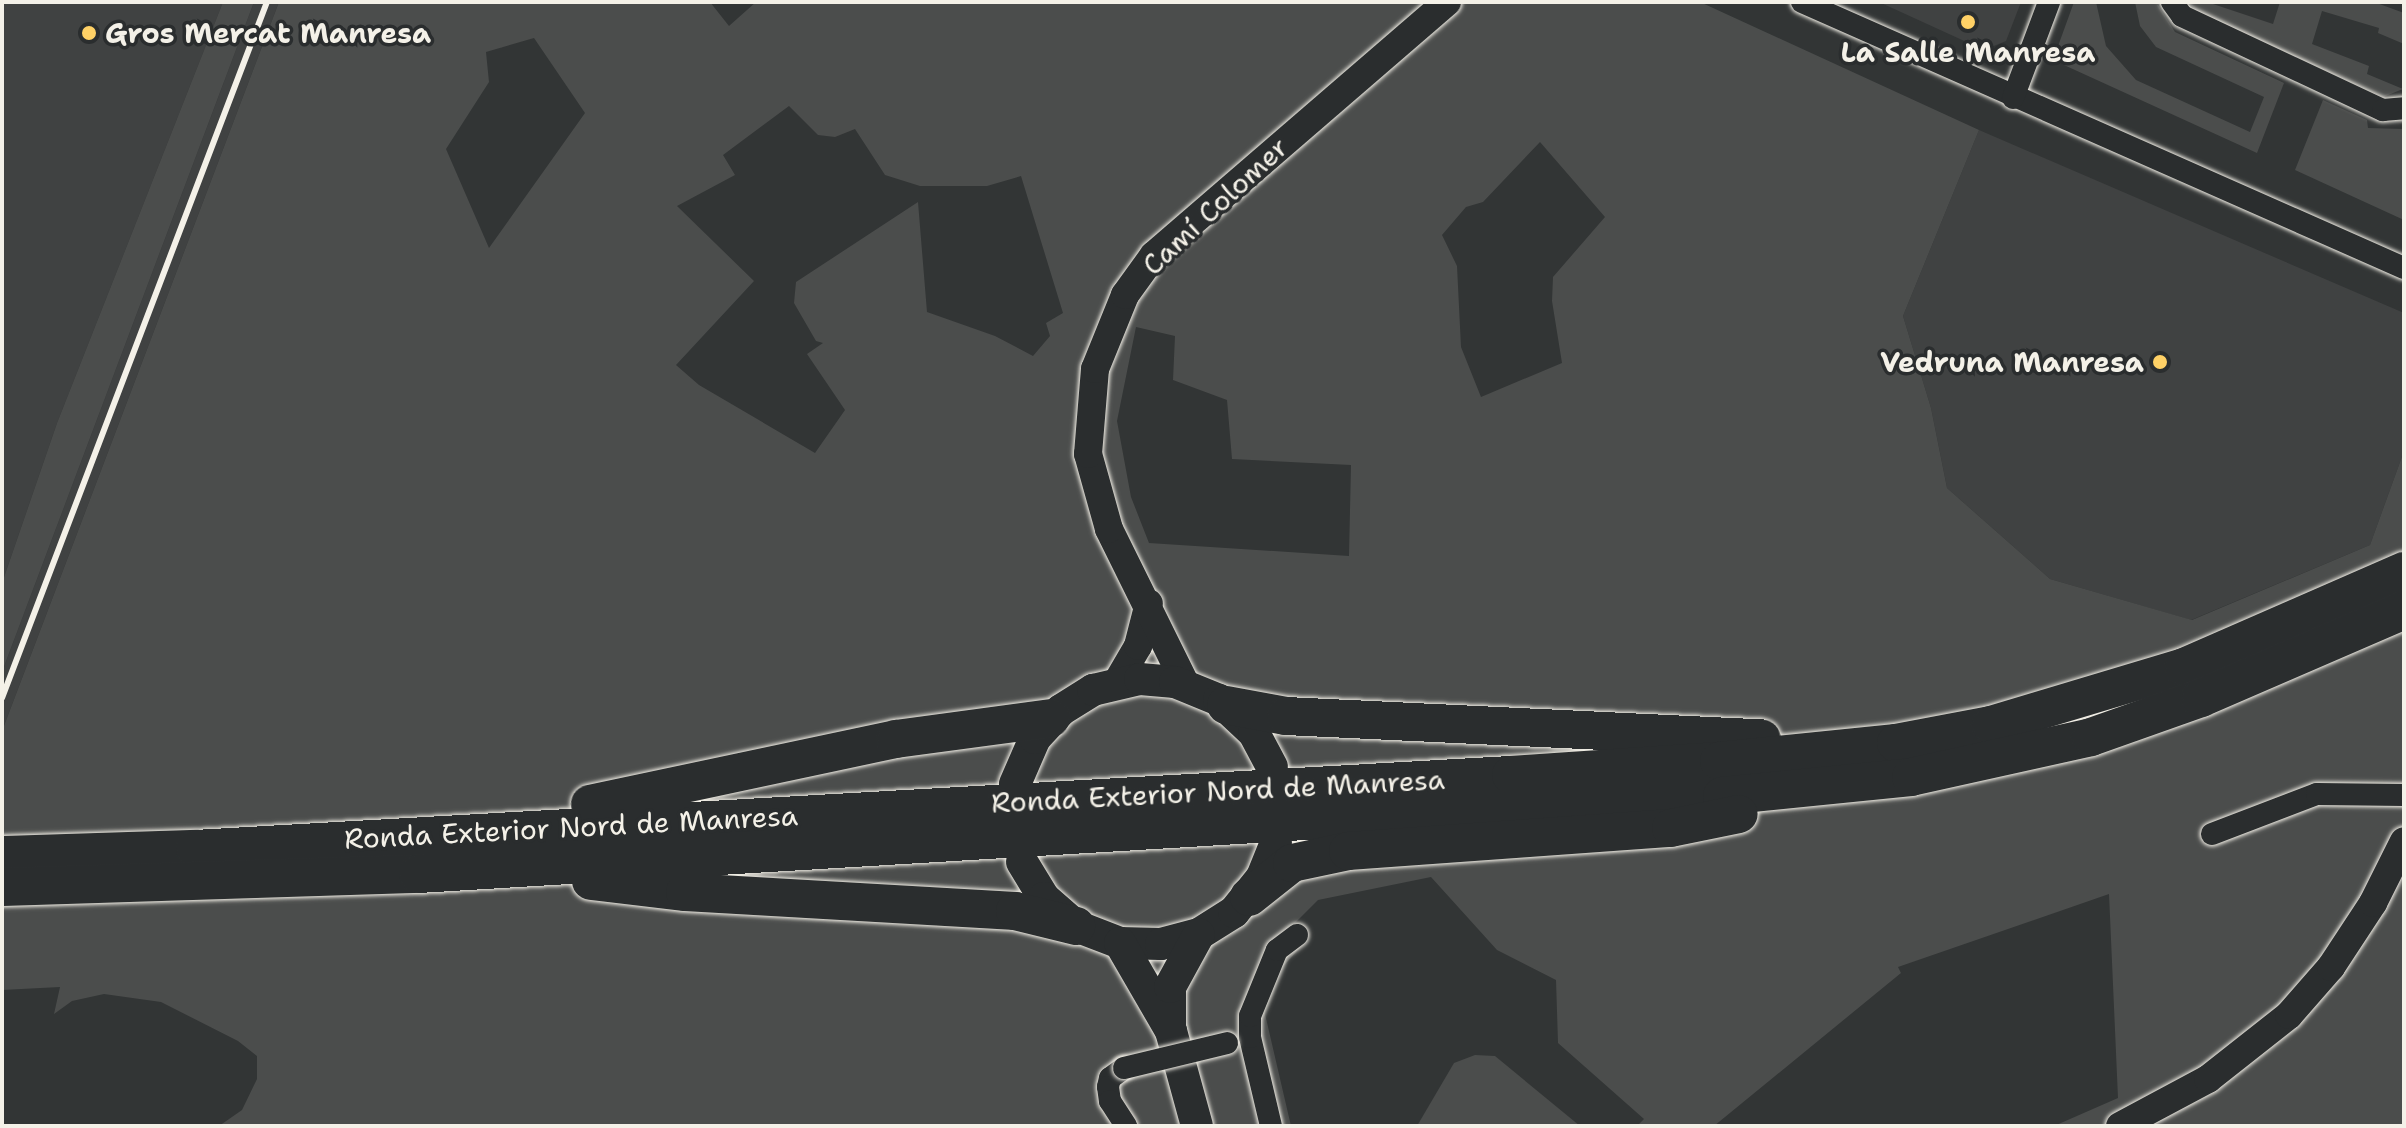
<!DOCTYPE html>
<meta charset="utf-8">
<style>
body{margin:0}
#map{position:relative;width:2406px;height:1128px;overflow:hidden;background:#323535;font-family:"Shantell Sans",sans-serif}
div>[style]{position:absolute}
.built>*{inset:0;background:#404242}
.green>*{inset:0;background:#4b4d4c}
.roads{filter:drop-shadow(0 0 2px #f4f1e8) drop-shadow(0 0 2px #f4f1e8)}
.minor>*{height:22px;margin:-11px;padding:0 11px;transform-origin:11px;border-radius:11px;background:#2a2d2e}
.tertiary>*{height:28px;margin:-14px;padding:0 14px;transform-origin:14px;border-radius:14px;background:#2a2d2e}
.secondary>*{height:32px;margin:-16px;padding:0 16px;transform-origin:16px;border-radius:16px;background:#2a2d2e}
.trunk>*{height:38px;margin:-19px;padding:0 19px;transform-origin:19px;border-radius:19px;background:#2a2d2e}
.rail>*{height:6px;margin:-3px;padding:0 3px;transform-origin:3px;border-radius:3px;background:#f4f1e8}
.bridges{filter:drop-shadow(0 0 2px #f4f1e8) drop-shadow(0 0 2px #f4f1e8)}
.minor-bridge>*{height:22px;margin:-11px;padding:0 11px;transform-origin:11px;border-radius:11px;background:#2a2d2e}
.dots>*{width:22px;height:22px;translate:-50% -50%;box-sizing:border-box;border:4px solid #2a2d2e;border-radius:50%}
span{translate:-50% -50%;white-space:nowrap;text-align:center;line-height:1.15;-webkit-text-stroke:7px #2a2d2e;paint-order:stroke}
.poi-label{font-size:28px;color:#f4f1e8;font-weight:700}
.left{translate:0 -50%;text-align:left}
.right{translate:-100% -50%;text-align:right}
.street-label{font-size:28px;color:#f4f1e8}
.frame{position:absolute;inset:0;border:4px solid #f4f1e8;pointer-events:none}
</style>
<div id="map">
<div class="built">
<div style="clip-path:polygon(2px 2px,223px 2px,57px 423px,2px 583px)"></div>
<div style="clip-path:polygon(254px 2px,279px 2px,2px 731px,2px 672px)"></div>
<div style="clip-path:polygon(1879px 2px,2021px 2px,2006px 41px,1984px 50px)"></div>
<div style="clip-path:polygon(1979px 130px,2404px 313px,2404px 451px,2370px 545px,2191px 620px,2050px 579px,1947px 488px,1931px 408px,1903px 316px)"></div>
</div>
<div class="green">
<div style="clip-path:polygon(223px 2px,254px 2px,2px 672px,2px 583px,57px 423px)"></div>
<div style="clip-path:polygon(evenodd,279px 2px,710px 2px,729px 26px,756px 2px,1700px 2px,1979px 130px,1903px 316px,1931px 408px,1947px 488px,2050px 579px,2192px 620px,2370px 545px,2404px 451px,2404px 1126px,2054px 1126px,2118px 1098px,2109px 894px,1898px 967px,1901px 973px,1714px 1126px,1637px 1126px,1644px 1119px,1558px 1043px,1556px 980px,1497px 950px,1431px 877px,1318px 900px,1290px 928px,1305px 942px,1271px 980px,1262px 1001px,1291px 1126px,219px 1126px,242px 1110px,257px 1079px,257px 1056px,238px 1041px,161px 1002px,104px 994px,72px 1001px,54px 1014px,60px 987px,2px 990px,2px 731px,279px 2px,534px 38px,585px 113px,489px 248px,446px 149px,489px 82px,486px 52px,534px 38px,279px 2px,789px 106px,818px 135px,835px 137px,855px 129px,885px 175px,920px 186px,987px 186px,1021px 176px,1063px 313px,1046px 323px,1050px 336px,1033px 356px,995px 336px,927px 312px,918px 202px,796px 282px,794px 303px,816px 341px,823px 343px,807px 354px,845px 410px,815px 453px,699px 385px,676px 365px,754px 281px,677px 206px,735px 175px,723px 155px,789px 106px,279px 2px,1540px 142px,1605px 217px,1553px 277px,1552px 301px,1562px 363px,1481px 397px,1461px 347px,1457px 266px,1442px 235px,1466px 207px,1483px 202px,1540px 142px,279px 2px,1136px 327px,1175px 336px,1173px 380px,1227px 400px,1232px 459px,1351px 465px,1349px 556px,1149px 543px,1131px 497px,1117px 421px,1136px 327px)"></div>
<div style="clip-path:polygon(2074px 2px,2096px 2px,2106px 46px,2136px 80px,2250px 132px,2264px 97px,2156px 47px,2140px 26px,2135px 2px,2156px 2px,2175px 32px,2284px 83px,2257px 153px,2053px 60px)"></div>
<div style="clip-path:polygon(2188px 2px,2207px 2px,2273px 24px,2280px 2px,2374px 2px,2404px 13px,2404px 44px,2378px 33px,2379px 28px,2322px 11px,2312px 44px,2369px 66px,2367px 74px,2403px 89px,2383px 97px,2197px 11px)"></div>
<div style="clip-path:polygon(2323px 100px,2367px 120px,2368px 128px,2404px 129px,2404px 220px,2295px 170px)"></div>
<div style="clip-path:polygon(1475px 1055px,1495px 1056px,1580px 1126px,1417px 1126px,1454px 1063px)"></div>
</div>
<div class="roads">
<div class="minor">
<div style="left:1802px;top:2px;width:658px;rotate:23.84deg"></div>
<div style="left:2172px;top:2px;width:17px;rotate:54deg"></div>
<div style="left:2182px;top:16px;width:222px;rotate:25.1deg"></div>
<div style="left:2383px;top:110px;width:21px;rotate:-5deg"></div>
<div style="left:2013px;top:98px;width:103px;rotate:-69.4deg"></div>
<div style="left:2212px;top:834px;width:112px;rotate:-20.9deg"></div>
<div style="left:2317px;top:794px;width:87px;rotate:0.7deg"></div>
<div style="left:1124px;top:1068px;width:17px;rotate:144deg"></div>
<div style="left:1110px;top:1078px;width:9px;rotate:103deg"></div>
<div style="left:1108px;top:1087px;width:14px;rotate:82deg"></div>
<div style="left:1110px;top:1101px;width:30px;rotate:57deg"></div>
<div style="left:1271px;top:1126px;width:91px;rotate:-103.3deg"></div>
<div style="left:1250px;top:1037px;width:21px;rotate:-90deg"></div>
<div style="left:1250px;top:1016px;width:71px;rotate:-67.8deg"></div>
<div style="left:1277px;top:950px;width:25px;rotate:-37deg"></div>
</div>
<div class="tertiary">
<div style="left:1117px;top:682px;width:42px;rotate:-59.7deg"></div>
<div style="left:1138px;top:646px;width:44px;rotate:-75.7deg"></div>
<div style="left:1186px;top:685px;width:174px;rotate:-116.3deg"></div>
<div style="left:1109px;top:529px;width:78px;rotate:-105.6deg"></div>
<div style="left:1088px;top:454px;width:85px;rotate:-85.3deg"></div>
<div style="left:1095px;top:369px;width:80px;rotate:-67.9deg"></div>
<div style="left:1125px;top:295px;width:49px;rotate:-54.1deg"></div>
<div style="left:1154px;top:255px;width:387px;rotate:-40.8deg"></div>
<div style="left:2120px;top:1126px;width:100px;rotate:-28.1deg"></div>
<div style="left:2208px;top:1079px;width:103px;rotate:-38.3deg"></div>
<div style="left:2289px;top:1015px;width:64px;rotate:-48.8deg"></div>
<div style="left:2331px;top:967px;width:77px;rotate:-56.7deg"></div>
<div style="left:2373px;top:903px;width:69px;rotate:-63.4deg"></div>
</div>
<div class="secondary">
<div style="left:1015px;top:784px;width:50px;rotate:-66.5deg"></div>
<div style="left:1035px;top:738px;width:38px;rotate:-47deg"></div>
<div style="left:1061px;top:710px;width:38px;rotate:-32deg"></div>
<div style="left:1093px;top:690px;width:48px;rotate:-13.2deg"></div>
<div style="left:1140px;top:679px;width:35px;rotate:5deg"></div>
<div style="left:1175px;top:682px;width:48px;rotate:22.2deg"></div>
<div style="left:1219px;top:700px;width:48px;rotate:43.3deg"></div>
<div style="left:1254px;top:733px;width:38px;rotate:62deg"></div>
<div style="left:1022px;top:862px;width:42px;rotate:58.6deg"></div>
<div style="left:1044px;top:898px;width:43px;rotate:41.2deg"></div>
<div style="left:1076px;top:926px;width:47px;rotate:21.1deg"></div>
<div style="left:1120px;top:943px;width:41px;rotate:1.4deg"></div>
<div style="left:1161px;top:944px;width:39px;rotate:-15deg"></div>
<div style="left:1199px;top:934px;width:41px;rotate:-32.2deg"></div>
<div style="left:1234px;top:912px;width:45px;rotate:-51.3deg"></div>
<div style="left:1262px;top:877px;width:37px;rotate:-68deg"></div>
<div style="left:1120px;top:943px;width:102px;rotate:59.9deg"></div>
<div style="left:1171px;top:1031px;width:98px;rotate:74.7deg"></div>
<div style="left:1170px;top:1028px;width:41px;rotate:-90deg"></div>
<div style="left:1170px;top:987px;width:60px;rotate:-61.3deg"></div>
</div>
<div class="trunk">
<div style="left:1226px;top:705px;width:61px;rotate:10.4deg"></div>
<div style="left:1286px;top:716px;width:476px;rotate:2.7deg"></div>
<div style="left:590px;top:804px;width:313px;rotate:-12deg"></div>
<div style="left:896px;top:739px;width:156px;rotate:-7.7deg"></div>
<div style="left:2px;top:855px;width:193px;rotate:-1.8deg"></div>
<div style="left:195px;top:849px;width:1318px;rotate:-3.22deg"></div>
<div style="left:1511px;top:775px;width:208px;rotate:-3.9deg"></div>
<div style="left:1719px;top:761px;width:178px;rotate:-5.8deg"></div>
<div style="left:1896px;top:743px;width:97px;rotate:-10.7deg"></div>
<div style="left:1991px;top:725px;width:202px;rotate:-16.7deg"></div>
<div style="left:2184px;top:667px;width:240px;rotate:-23.6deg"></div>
<div style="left:591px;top:881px;width:95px;rotate:6.7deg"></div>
<div style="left:685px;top:892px;width:331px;rotate:3.3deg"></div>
<div style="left:1015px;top:911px;width:63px;rotate:13.8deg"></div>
<div style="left:2px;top:887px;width:416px;rotate:-1.8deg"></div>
<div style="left:418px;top:874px;width:1306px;rotate:-3.42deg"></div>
<div style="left:1722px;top:796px;width:190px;rotate:-5.7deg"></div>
<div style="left:1911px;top:777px;width:184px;rotate:-12.5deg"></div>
<div style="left:2091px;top:737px;width:117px;rotate:-19.5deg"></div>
<div style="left:2201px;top:698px;width:221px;rotate:-23.4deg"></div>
<div style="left:1249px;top:897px;width:55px;rotate:-38.3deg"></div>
<div style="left:1292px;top:863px;width:57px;rotate:-12.1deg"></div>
<div style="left:1348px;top:851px;width:324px;rotate:-4.1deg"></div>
<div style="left:1671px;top:828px;width:69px;rotate:-11.6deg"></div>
</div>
</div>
<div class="rail">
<div style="left:2px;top:698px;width:745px;rotate:-69.16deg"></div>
</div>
<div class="bridges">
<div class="minor-bridge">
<div style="left:1124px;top:1068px;width:106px;rotate:-13.6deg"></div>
</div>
</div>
<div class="dots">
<div style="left:1968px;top:22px;background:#ffd166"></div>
<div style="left:89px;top:33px;background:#ffd166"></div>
<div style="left:2160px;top:362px;background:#ffd166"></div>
</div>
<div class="poi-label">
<span class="left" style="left:105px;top:33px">Gros Mercat Manresa</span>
<span style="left:1968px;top:52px">La Salle Manresa</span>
<span class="right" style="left:2144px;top:362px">Vedruna Manresa</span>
</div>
<div class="street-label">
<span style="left:1215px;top:206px;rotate:-43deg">Camí Colomer</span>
<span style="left:1218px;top:791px;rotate:-3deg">Ronda Exterior Nord de Manresa</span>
<span style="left:571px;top:827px;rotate:-3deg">Ronda Exterior Nord de Manresa</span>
</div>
<div class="frame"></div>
</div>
